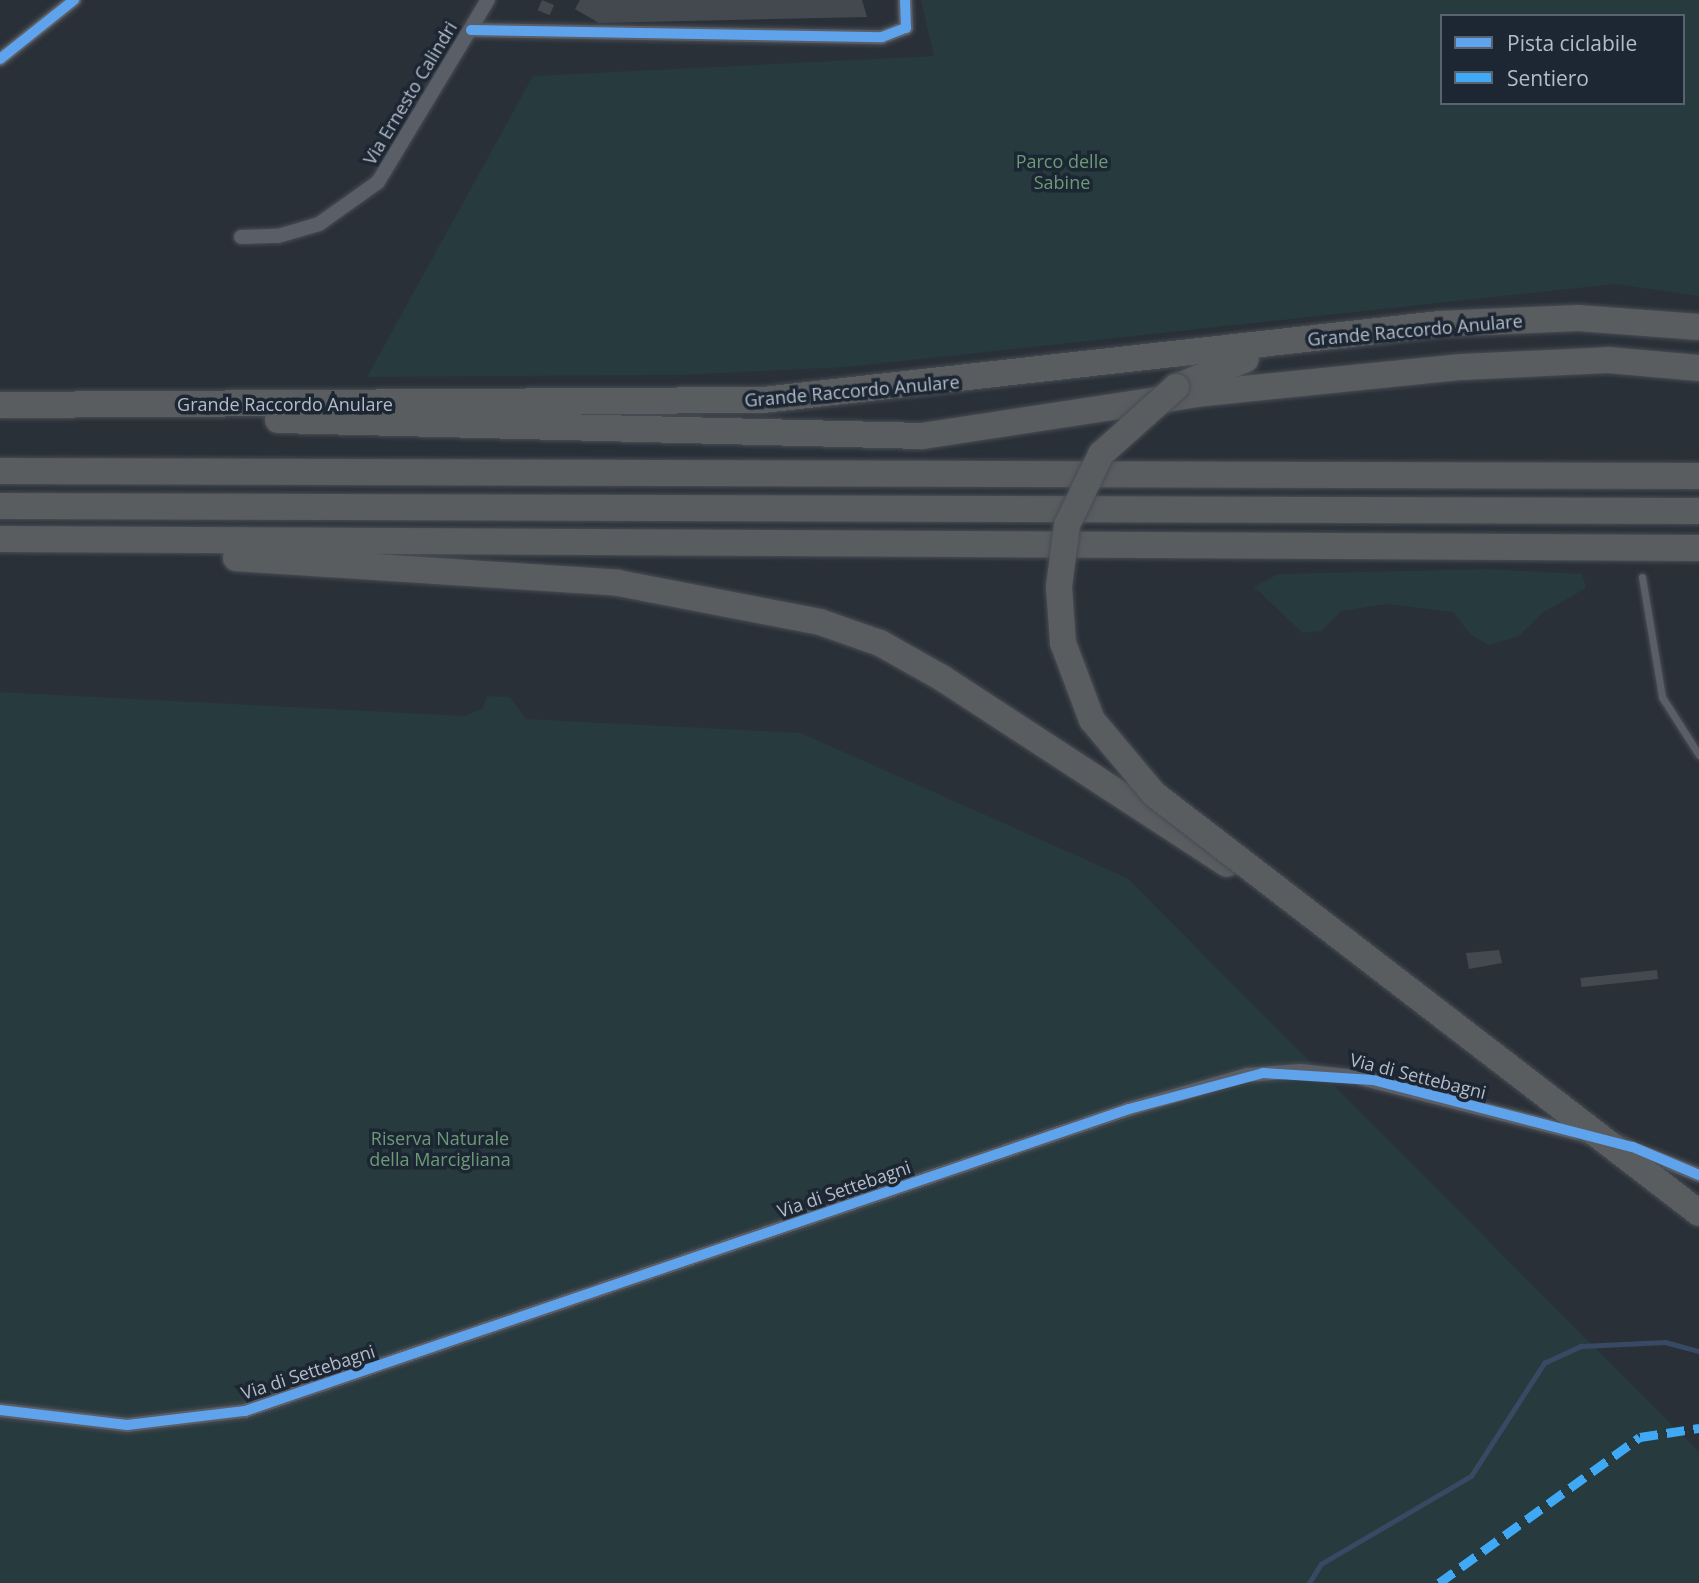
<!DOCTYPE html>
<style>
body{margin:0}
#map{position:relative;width:1699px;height:1583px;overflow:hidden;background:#2a3038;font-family:"Open Sans",sans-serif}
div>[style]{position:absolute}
.green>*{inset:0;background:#273a3e}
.stream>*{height:4.5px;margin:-2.25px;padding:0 2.25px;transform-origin:2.25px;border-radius:2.25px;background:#384963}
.building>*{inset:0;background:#444950;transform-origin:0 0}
.roads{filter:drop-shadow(0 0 2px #484c53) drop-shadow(0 0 2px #484c53)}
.lane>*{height:7px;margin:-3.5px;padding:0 3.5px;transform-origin:3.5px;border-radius:3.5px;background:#5a5e66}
.street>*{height:14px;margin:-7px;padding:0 7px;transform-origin:7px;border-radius:7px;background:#5a5e66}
.highway>*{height:26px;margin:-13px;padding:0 13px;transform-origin:13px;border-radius:13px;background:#5a5d60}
.bridges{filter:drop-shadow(0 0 2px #474c53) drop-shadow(0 0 2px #474c53)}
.highway-bridge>*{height:26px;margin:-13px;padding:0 13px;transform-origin:13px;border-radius:13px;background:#5a5d60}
.quiet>*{height:9px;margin-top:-4.5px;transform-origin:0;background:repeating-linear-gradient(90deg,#3fa9f5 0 18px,transparent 0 27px)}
.cycleway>*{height:10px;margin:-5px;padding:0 5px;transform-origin:5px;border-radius:5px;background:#60a3ed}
span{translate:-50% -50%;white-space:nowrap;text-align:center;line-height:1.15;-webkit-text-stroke:7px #1d2633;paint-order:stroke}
.street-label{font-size:18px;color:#b4bcc9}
.park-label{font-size:18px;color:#6b9a76}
.legend{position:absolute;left:1440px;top:14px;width:245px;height:91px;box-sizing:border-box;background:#1d2633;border:2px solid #59626f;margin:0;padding:9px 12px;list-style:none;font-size:21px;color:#b4bcc9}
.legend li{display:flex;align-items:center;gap:14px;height:35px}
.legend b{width:35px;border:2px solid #59626f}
</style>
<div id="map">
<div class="green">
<div style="clip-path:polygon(evenodd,921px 0,1699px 0,1699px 296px,1615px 284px,846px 367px,682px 375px,367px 377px,533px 76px,934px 56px,921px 0,1442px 16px,1683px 16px,1683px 103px,1442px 103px,1442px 16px)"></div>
<div style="clip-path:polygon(1485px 569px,1582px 574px,1586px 588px,1542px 613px,1519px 636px,1489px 645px,1471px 635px,1453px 612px,1387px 604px,1341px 611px,1321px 631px,1303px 633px,1254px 587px,1278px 574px)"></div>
<div style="clip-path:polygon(0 692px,465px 716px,483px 708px,487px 696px,510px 697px,526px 719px,801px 733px,1127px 878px,1699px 1452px,1699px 1583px,0 1583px)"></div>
</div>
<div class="stream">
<div style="left:1309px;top:1583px;width:22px;rotate:-58deg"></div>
<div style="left:1321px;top:1564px;width:174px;rotate:-30.4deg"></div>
<div style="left:1471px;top:1476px;width:135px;rotate:-57.1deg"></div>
<div style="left:1544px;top:1363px;width:41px;rotate:-24.7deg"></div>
<div style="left:1581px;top:1346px;width:84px;rotate:-2.7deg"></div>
<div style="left:1665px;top:1342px;width:35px;rotate:15deg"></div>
</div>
<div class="building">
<div style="left:542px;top:0;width:13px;height:11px;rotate:23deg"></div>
<div style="clip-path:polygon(580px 0,862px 0,867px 17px,599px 23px,575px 9px)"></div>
<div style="clip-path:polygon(1499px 950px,1502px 963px,1469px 969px,1466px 953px)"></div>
<div style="left:1657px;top:970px;width:9px;height:77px;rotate:84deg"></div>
</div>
<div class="roads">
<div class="lane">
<div style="left:1642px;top:577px;width:122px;rotate:80.5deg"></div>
<div style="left:1662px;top:697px;width:69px;rotate:57.5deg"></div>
</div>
<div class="street">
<div style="left:471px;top:30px;width:411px;rotate:1deg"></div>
<div style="left:882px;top:37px;width:26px;rotate:-21deg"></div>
<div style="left:906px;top:28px;width:28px;rotate:-92deg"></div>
<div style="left:0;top:59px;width:95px;rotate:-38.6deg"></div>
<div style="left:241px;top:237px;width:37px;rotate:-2deg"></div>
<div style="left:278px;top:236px;width:43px;rotate:-16.3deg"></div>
<div style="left:319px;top:224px;width:72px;rotate:-35.4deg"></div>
<div style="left:378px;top:182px;width:213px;rotate:-58.9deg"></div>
<div style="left:1619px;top:1143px;width:86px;rotate:21.8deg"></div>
<div style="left:0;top:1410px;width:128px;rotate:6.7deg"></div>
<div style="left:127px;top:1425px;width:119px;rotate:-6.8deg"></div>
<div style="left:245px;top:1411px;width:934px;rotate:-18.86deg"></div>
<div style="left:1129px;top:1109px;width:123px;rotate:-16.1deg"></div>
<div style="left:1247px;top:1075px;width:53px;rotate:-4.3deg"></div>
<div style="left:1300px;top:1071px;width:56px;rotate:6.1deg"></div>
<div style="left:1356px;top:1077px;width:240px;rotate:14.2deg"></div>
</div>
<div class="highway">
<div style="left:1176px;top:387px;width:75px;rotate:-21.8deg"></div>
<div style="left:0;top:405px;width:763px;rotate:-0.38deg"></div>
<div style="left:763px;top:400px;width:680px;rotate:-6.41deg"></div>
<div style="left:1439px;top:324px;width:139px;rotate:-2.5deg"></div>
<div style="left:1578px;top:318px;width:121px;rotate:4.3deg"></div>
<div style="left:278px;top:420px;width:645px;rotate:1.42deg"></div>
<div style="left:923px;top:436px;width:285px;rotate:-8.7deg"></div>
<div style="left:1205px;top:393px;width:258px;rotate:-5.8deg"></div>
<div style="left:1462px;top:367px;width:146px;rotate:-2.7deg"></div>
<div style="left:1608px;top:360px;width:91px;rotate:5deg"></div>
<div style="left:0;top:471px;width:1699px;rotate:0.17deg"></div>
<div style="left:0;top:506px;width:1699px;rotate:0.17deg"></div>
<div style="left:0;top:539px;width:1699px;rotate:0.3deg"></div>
<div style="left:236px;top:558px;width:383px;rotate:3.7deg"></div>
<div style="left:618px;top:583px;width:206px;rotate:10.9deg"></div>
<div style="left:820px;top:622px;width:64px;rotate:19.3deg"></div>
<div style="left:880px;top:643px;width:71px;rotate:29.4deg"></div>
<div style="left:942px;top:678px;width:340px;rotate:33.1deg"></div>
</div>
</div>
<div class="bridges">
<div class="highway-bridge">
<div style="left:1176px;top:387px;width:101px;rotate:138.2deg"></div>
<div style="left:1101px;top:454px;width:79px;rotate:115.6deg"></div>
<div style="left:1067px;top:525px;width:63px;rotate:97.4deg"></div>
<div style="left:1059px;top:587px;width:56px;rotate:85.9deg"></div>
<div style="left:1063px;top:643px;width:82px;rotate:69.4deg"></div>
<div style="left:1092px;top:720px;width:97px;rotate:50deg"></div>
<div style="left:1154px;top:794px;width:687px;rotate:37.55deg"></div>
</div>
</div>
<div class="quiet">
<div style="left:1439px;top:1583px;width:248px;rotate:-36deg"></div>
<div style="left:1640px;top:1437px;width:60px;rotate:-8.7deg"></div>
</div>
<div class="cycleway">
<div style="left:471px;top:30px;width:411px;rotate:1deg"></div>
<div style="left:882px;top:37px;width:26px;rotate:-21deg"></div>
<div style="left:906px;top:28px;width:28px;rotate:-92deg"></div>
<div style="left:0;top:59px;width:95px;rotate:-38.6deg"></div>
<div style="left:0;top:1410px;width:128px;rotate:6.7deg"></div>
<div style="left:127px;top:1425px;width:119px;rotate:-6.8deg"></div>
<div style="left:245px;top:1411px;width:934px;rotate:-18.86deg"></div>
<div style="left:1129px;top:1109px;width:139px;rotate:-15deg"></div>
<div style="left:1263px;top:1073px;width:110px;rotate:3.6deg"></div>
<div style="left:1373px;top:1080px;width:268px;rotate:14.5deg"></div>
<div style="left:1633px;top:1147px;width:72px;rotate:23deg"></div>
</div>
<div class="street-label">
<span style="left:410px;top:93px;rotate:-59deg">Via Ernesto Calindri</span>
<span style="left:1415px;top:330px;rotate:-5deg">Grande Raccordo Anulare</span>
<span style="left:852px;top:391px;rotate:-5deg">Grande Raccordo Anulare</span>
<span style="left:285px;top:404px">Grande Raccordo Anulare</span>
<span style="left:1418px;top:1076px;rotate:14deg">Via di Settebagni</span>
<span style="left:844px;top:1189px;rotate:-19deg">Via di Settebagni</span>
<span style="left:308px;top:1372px;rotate:-18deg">Via di Settebagni</span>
</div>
<div class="park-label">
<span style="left:1062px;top:172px">Parco delle<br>Sabine</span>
<span style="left:440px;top:1149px">Riserva Naturale<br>della Marcigliana</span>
</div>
<ul class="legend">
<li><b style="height:9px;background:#60a3ed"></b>Pista ciclabile</li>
<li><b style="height:9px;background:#3fa9f5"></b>Sentiero</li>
</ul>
</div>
